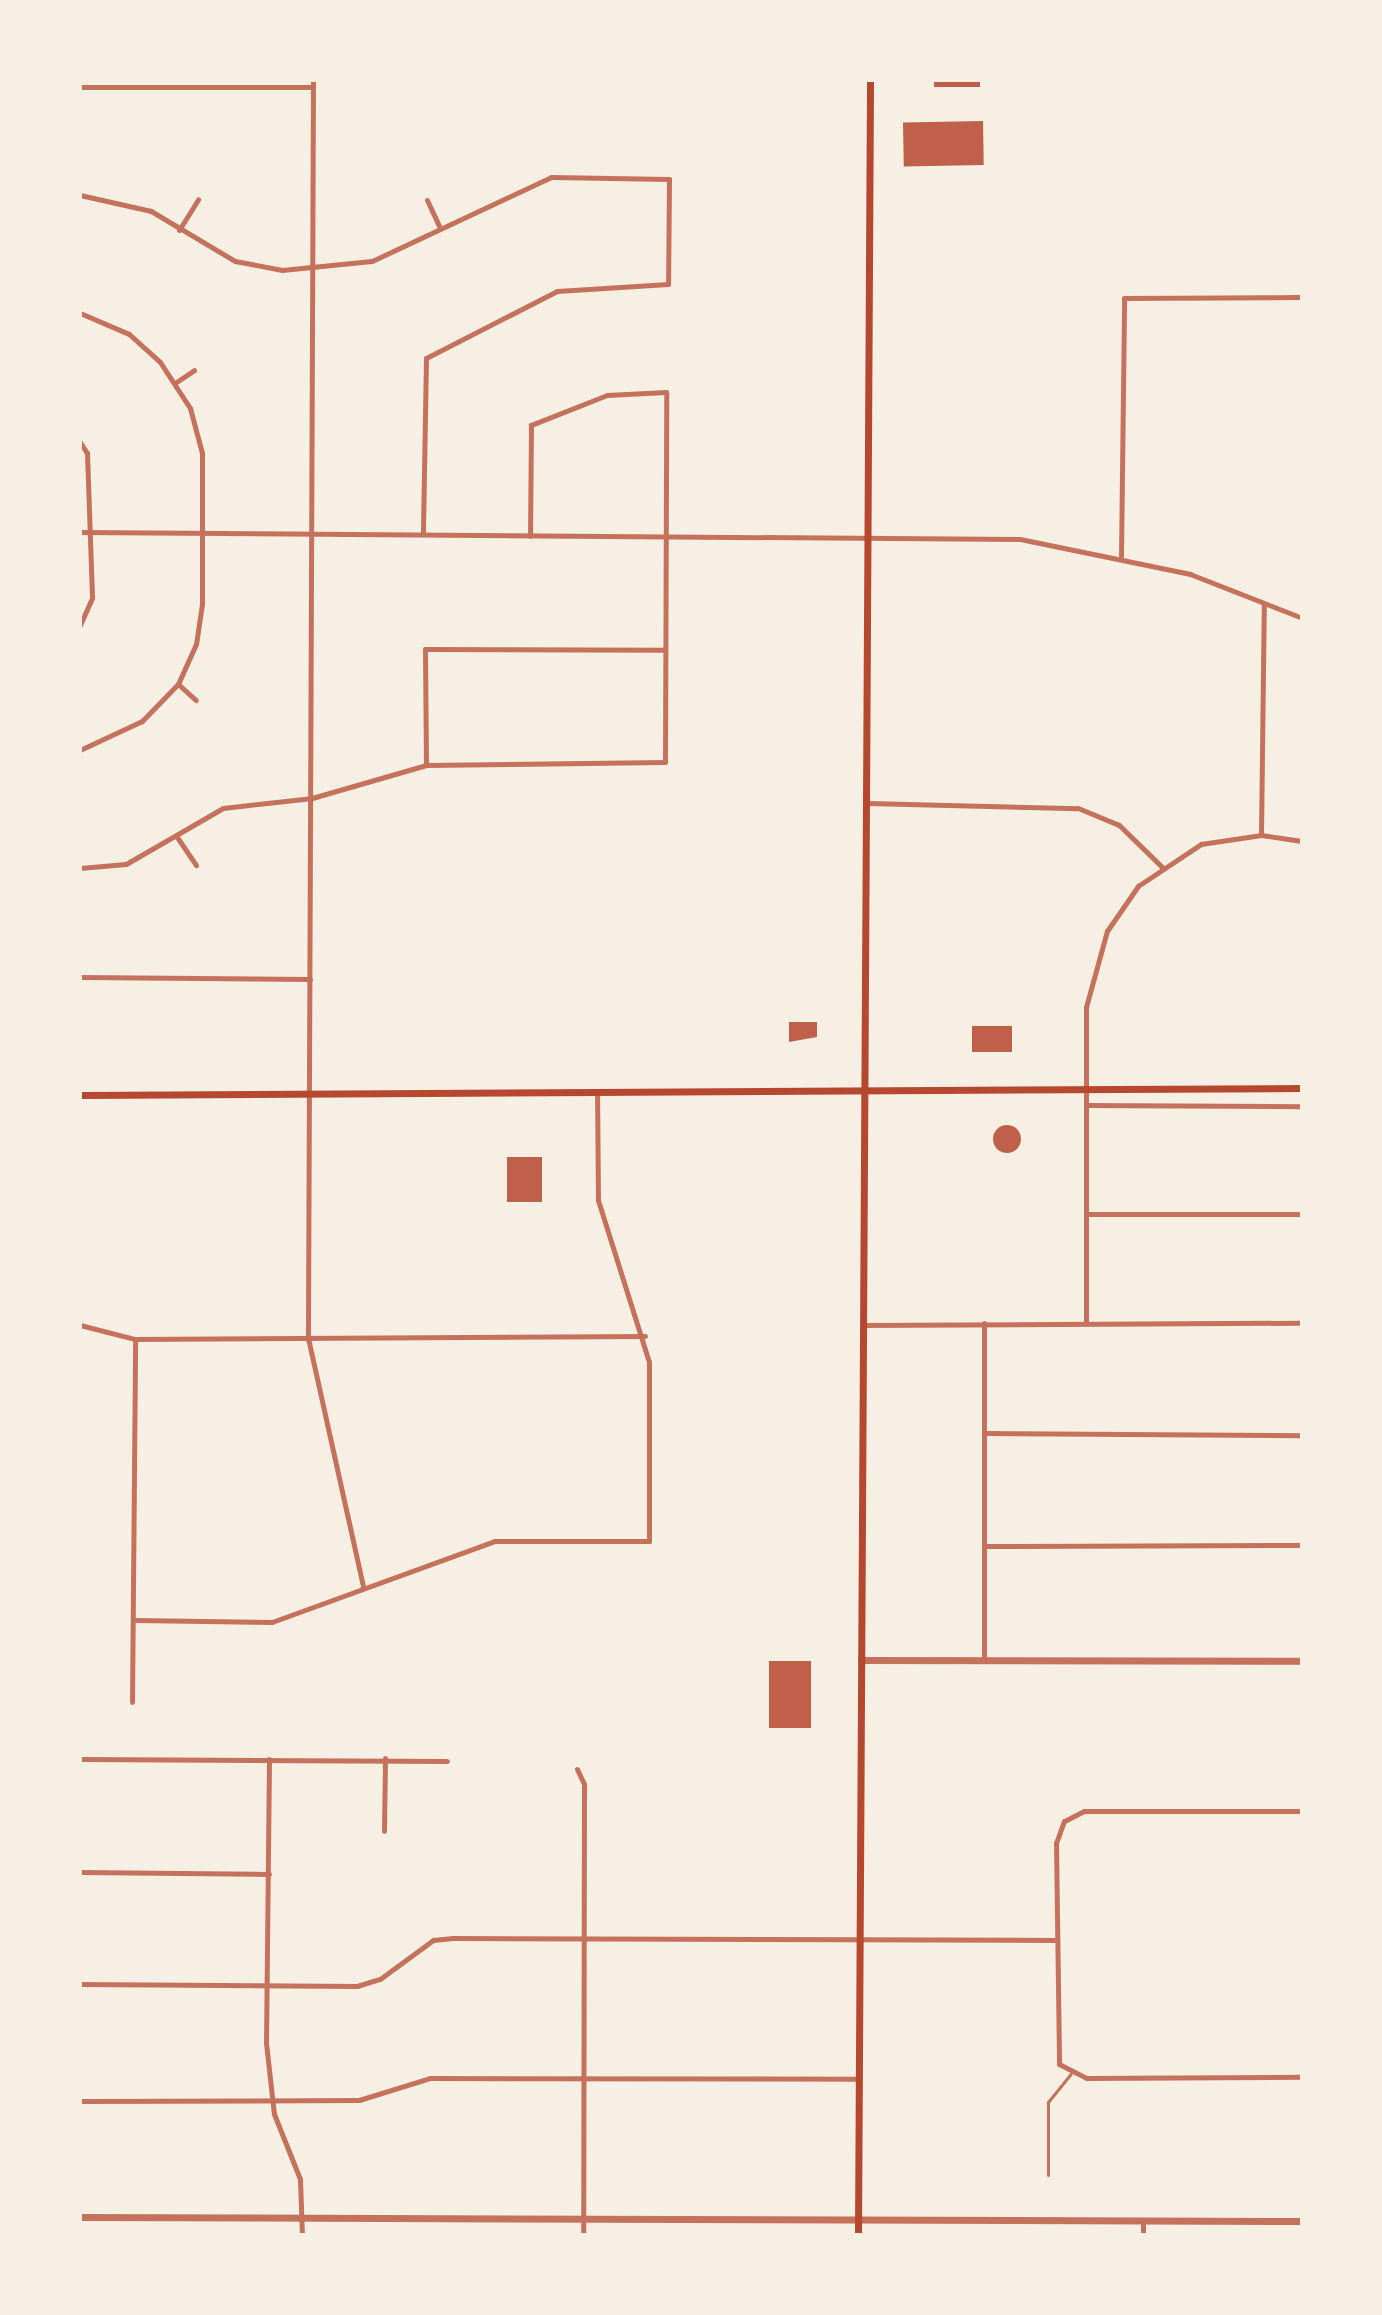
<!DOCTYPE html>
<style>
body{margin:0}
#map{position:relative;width:1382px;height:2315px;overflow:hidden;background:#f6efe4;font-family:"PT Sans Narrow",sans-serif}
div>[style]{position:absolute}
.building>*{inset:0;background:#bf614a;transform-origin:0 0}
.round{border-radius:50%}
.service>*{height:3px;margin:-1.5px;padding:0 1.5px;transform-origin:1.5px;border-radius:1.5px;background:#c5725c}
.minor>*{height:5px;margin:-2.5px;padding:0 2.5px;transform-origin:2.5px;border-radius:2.5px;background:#c5725c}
.tertiary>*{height:7px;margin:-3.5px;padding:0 3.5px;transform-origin:3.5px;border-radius:3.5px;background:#c5725c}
.secondary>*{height:7px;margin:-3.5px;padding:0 3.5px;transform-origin:3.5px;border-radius:3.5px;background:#b5482f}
span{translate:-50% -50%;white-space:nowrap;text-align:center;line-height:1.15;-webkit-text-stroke:8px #f6efe4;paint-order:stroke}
.frame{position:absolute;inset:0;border:82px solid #f6efe4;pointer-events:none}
</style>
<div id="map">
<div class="building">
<div style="left:934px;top:80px;width:46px;height:7px"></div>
<div style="left:983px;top:121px;width:44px;height:80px;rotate:89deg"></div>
<div style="clip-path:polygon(789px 1022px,817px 1022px,817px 1037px,789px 1042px)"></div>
<div style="left:972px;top:1026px;width:40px;height:26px"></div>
<div class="round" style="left:993px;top:1125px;width:28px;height:28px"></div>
<div style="left:507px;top:1157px;width:35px;height:45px"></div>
<div style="left:769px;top:1661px;width:42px;height:67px"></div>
</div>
<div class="service">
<div style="left:1048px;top:2175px;width:73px;rotate:-90deg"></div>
<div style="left:1048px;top:2102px;width:36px;rotate:-51deg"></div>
</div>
<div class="minor">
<div style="left:313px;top:80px;width:1258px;rotate:90.23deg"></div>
<div style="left:308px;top:1338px;width:255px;rotate:77.5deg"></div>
<div style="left:80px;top:87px;width:233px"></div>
<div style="left:80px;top:195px;width:73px;rotate:12.7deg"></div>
<div style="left:151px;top:211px;width:98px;rotate:30.8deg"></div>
<div style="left:235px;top:261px;width:48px;rotate:10.8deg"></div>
<div style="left:282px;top:270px;width:90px;rotate:-5.7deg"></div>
<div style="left:372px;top:261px;width:198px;rotate:-25.1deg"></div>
<div style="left:551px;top:177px;width:118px;rotate:1deg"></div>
<div style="left:669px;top:179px;width:105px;rotate:90.5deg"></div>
<div style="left:668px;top:284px;width:111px;rotate:176.4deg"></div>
<div style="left:557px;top:291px;width:147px;rotate:152.9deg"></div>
<div style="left:426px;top:358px;width:175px;rotate:91deg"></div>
<div style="left:427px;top:200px;width:31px;rotate:65deg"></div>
<div style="left:179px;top:230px;width:36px;rotate:-58deg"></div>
<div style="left:80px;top:313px;width:53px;rotate:23.2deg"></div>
<div style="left:129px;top:334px;width:42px;rotate:42.1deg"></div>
<div style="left:160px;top:362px;width:55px;rotate:56.9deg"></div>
<div style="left:190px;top:408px;width:47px;rotate:75.1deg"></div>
<div style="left:202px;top:453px;width:151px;rotate:90deg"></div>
<div style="left:202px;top:604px;width:40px;rotate:98.5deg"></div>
<div style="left:196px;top:644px;width:44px;rotate:114.2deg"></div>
<div style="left:178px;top:684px;width:52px;rotate:134.2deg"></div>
<div style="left:142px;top:721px;width:68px;rotate:154.9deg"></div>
<div style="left:175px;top:383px;width:23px;rotate:-34deg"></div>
<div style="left:80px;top:442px;width:13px;rotate:58deg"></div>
<div style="left:87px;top:453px;width:145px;rotate:88deg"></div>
<div style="left:92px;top:598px;width:30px;rotate:114deg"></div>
<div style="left:80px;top:532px;width:940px;rotate:0.43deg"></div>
<div style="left:1020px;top:539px;width:174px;rotate:11.6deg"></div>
<div style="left:1190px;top:574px;width:120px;rotate:21.4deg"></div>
<div style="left:1121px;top:556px;width:258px;rotate:-89.3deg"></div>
<div style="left:1124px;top:298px;width:178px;rotate:-0.3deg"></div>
<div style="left:178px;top:684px;width:24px;rotate:42deg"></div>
<div style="left:426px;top:765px;width:116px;rotate:-90.5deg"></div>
<div style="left:425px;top:649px;width:240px;rotate:0.2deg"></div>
<div style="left:867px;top:803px;width:211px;rotate:1.4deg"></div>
<div style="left:1078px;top:808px;width:44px;rotate:22.5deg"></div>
<div style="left:1119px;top:825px;width:60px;rotate:44.3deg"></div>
<div style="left:1261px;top:835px;width:231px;rotate:-89.3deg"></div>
<div style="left:177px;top:837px;width:34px;rotate:56deg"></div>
<div style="left:80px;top:868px;width:46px;rotate:-5deg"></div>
<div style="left:126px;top:864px;width:112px;rotate:-30deg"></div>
<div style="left:223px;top:808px;width:90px;rotate:-6.4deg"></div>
<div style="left:312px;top:798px;width:119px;rotate:-16.1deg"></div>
<div style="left:426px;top:765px;width:239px;rotate:-0.7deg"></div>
<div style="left:665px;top:762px;width:370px;rotate:-89.8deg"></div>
<div style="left:666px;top:392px;width:59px;rotate:177.1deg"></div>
<div style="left:607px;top:395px;width:82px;rotate:158.5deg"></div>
<div style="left:531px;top:425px;width:111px;rotate:90.5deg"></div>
<div style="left:80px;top:977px;width:230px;rotate:0.5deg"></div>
<div style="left:1087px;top:1105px;width:215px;rotate:0.3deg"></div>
<div style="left:1087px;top:1214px;width:215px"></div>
<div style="left:1086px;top:1322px;width:315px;rotate:-90deg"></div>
<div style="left:1086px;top:1007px;width:79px;rotate:-74.6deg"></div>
<div style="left:1107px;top:931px;width:55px;rotate:-55.4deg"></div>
<div style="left:1138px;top:886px;width:76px;rotate:-33.7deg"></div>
<div style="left:1201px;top:844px;width:61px;rotate:-8.5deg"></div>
<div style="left:1261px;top:835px;width:41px;rotate:8.3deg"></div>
<div style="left:984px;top:1323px;width:336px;rotate:90deg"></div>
<div style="left:80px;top:1325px;width:57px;rotate:14.3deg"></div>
<div style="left:135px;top:1339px;width:510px;rotate:-0.34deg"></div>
<div style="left:865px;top:1325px;width:437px;rotate:-0.3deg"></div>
<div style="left:984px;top:1433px;width:318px;rotate:0.4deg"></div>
<div style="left:984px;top:1546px;width:318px;rotate:-0.2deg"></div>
<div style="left:135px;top:1620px;width:137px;rotate:0.8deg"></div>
<div style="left:272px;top:1622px;width:236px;rotate:-20deg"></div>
<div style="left:494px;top:1541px;width:155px"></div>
<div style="left:649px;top:1541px;width:179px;rotate:-90deg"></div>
<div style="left:649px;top:1362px;width:170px;rotate:-107.5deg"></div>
<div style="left:598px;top:1200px;width:105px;rotate:-90.5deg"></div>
<div style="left:132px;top:1702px;width:363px;rotate:-89.5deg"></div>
<div style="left:80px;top:1759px;width:367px;rotate:0.3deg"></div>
<div style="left:269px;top:1759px;width:284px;rotate:90.6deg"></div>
<div style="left:266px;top:2043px;width:71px;rotate:83.6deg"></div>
<div style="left:274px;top:2114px;width:70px;rotate:68.2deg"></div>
<div style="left:300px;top:2179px;width:56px;rotate:88deg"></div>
<div style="left:577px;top:1769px;width:17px;rotate:65deg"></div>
<div style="left:584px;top:1784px;width:451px;rotate:90.1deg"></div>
<div style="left:1302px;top:1811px;width:218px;rotate:180deg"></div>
<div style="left:1084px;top:1811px;width:22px;rotate:153deg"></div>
<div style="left:1064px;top:1821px;width:23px;rotate:110deg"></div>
<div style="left:1056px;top:1843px;width:221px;rotate:89.2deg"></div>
<div style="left:1059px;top:2064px;width:30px;rotate:27deg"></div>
<div style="left:1086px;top:2078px;width:216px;rotate:-0.3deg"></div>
<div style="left:384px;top:1831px;width:73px;rotate:-89.2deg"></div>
<div style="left:80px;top:1872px;width:189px;rotate:0.6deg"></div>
<div style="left:80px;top:1984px;width:277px;rotate:0.4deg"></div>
<div style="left:357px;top:1986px;width:24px;rotate:-17deg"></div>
<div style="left:380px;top:1979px;width:66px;rotate:-36.3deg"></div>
<div style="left:433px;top:1940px;width:20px;rotate:-6deg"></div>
<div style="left:453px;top:1938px;width:603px;rotate:0.19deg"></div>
<div style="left:80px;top:2101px;width:279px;rotate:-0.2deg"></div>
<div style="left:359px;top:2100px;width:74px;rotate:-17.2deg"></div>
<div style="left:430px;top:2078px;width:430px;rotate:0.1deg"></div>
<div style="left:1143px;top:2235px;width:14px;rotate:-90deg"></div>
</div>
<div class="tertiary">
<div style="left:861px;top:1660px;width:441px;rotate:0.1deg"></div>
<div style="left:80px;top:2217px;width:1222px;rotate:0.19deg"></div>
</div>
<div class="secondary">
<div style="left:80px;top:1095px;width:1222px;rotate:-0.33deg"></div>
<div style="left:858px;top:2235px;width:2155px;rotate:-89.68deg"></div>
</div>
<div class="frame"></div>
</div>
